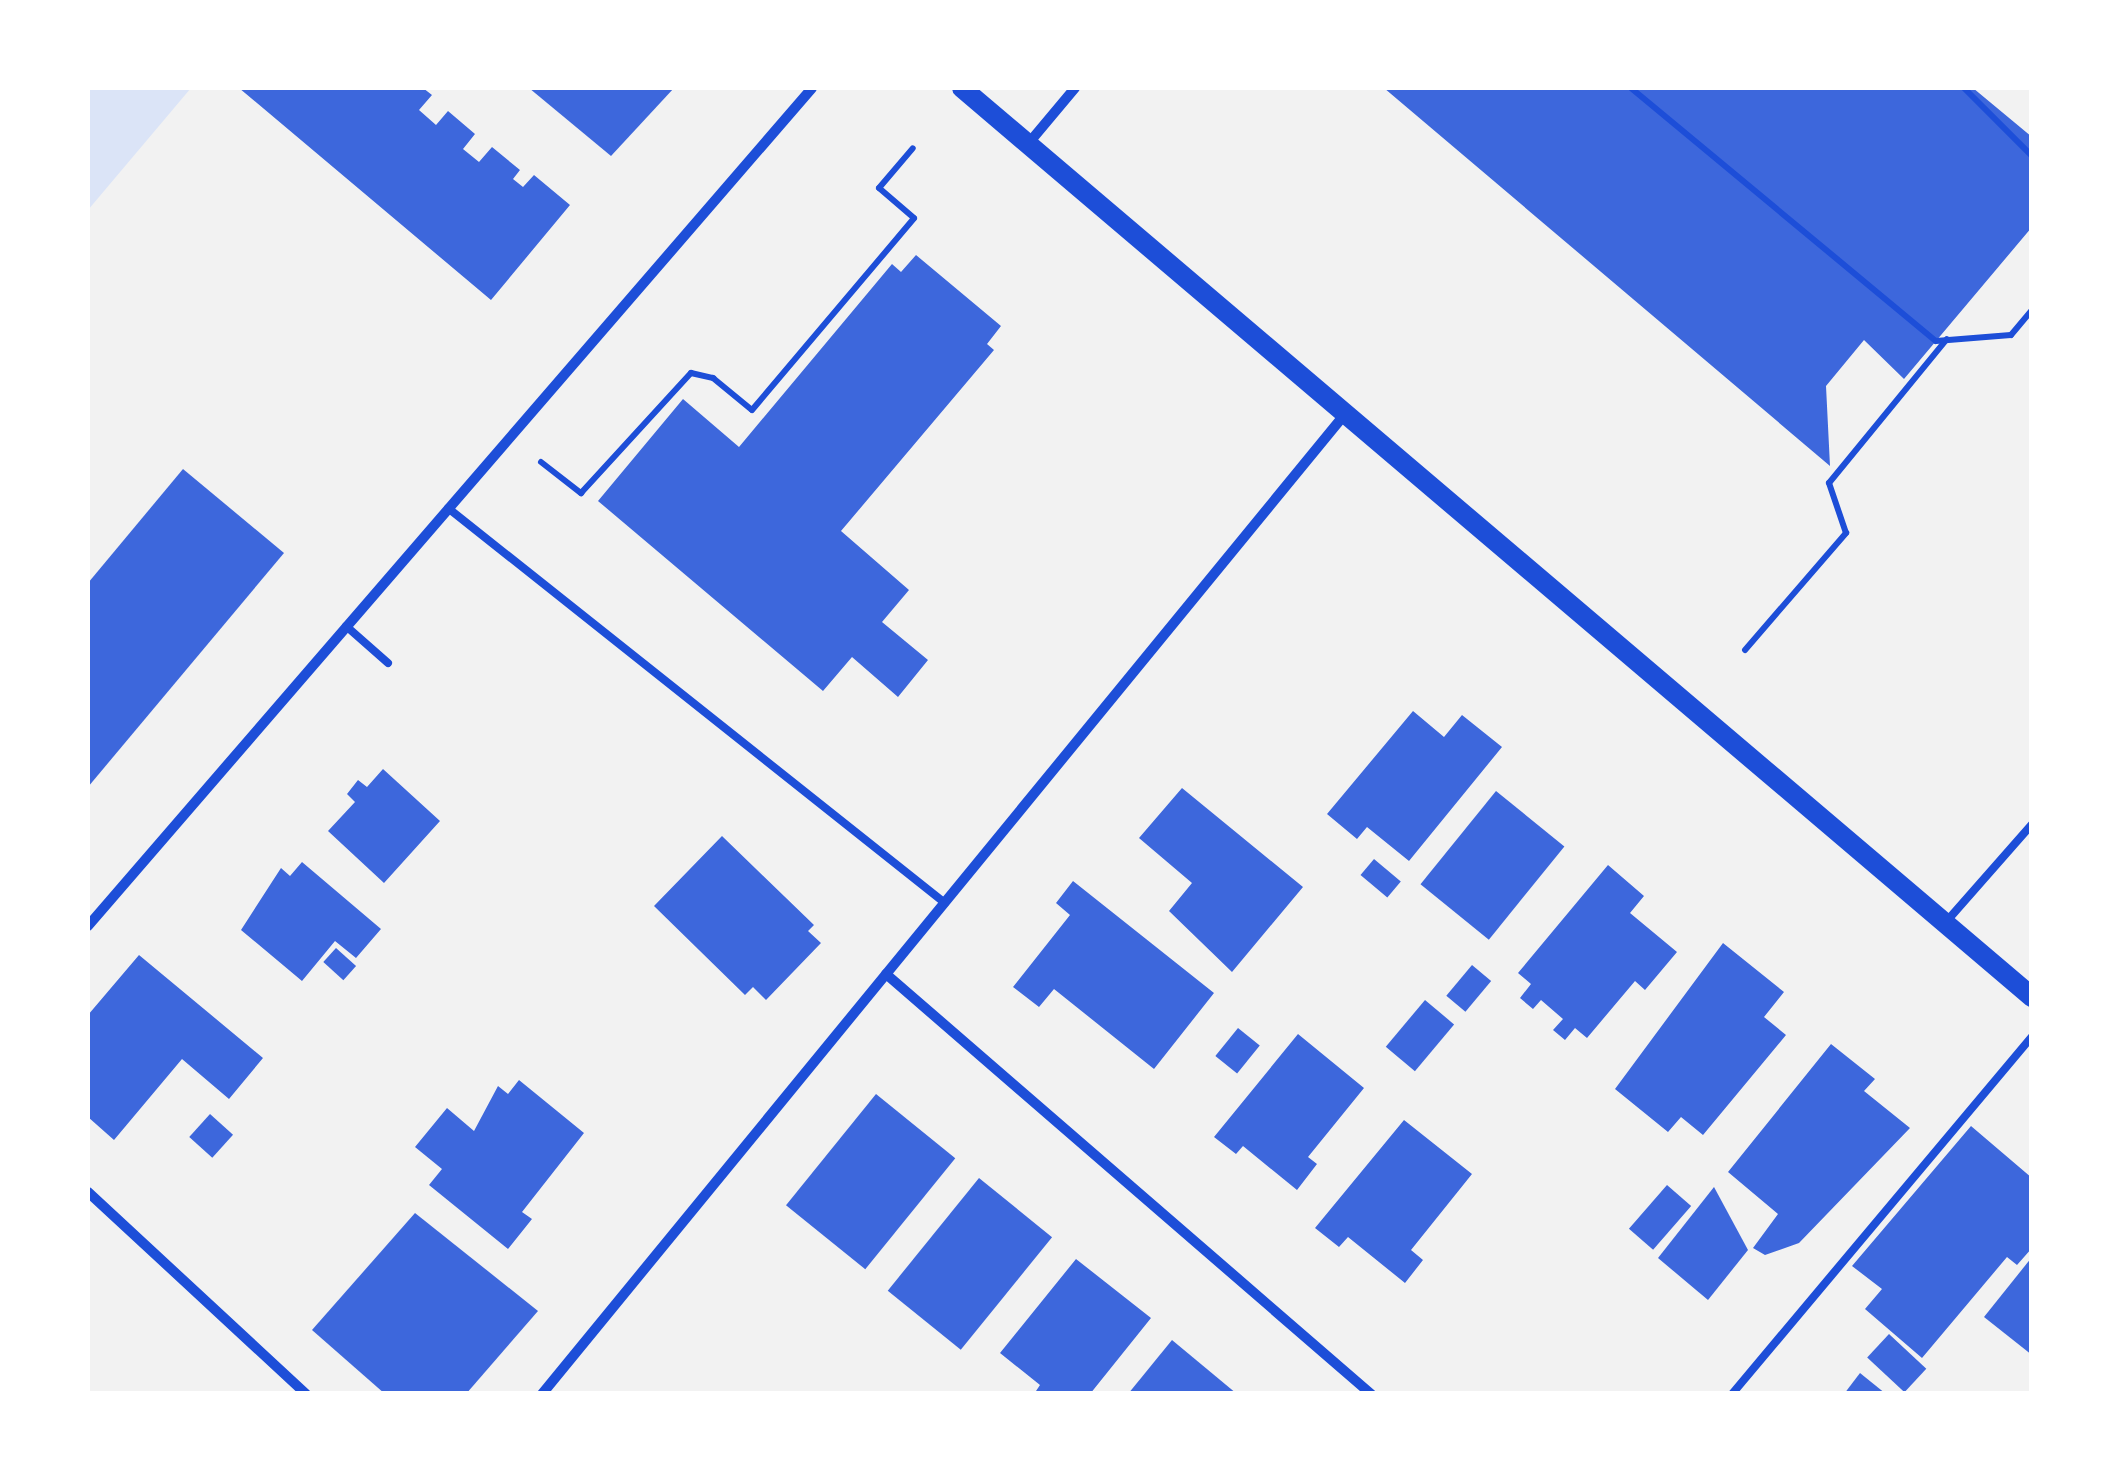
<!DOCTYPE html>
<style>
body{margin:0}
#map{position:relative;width:2119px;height:1481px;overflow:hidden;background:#f2f2f2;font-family:"Sofia Sans Condensed",sans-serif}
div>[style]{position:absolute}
.green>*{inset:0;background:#dbe4f7}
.building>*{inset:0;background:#3d67dc;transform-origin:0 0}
.path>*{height:6px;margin:-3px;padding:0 3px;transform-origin:3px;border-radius:3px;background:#1d4ed8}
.service>*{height:8px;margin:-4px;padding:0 4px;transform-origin:4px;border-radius:4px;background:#1d4ed8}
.minor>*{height:10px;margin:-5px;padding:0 5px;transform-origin:5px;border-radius:5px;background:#1d4ed8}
.secondary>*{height:20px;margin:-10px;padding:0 10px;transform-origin:10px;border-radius:10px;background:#1d4ed8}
span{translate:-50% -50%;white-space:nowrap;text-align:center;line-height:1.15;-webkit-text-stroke:8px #fff;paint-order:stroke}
.frame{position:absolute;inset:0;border:90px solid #fff;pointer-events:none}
</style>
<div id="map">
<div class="green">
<div style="clip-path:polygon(88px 88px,191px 88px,88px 210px)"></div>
</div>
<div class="building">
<div style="clip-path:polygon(239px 88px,423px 88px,432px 95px,419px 110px,436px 125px,448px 111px,475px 134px,463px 149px,479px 162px,492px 147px,520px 170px,513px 179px,523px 187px,534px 175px,570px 205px,491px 300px)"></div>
<div style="clip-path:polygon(529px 88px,674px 88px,611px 156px)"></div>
<div style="clip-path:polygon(1384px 88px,1973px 88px,2032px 137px,2032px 227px,1904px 379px,1864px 340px,1826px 386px,1830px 466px)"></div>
<div style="clip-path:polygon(916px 255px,1001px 326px,987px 344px,994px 350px,841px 531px,909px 590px,882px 622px,928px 660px,898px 697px,852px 657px,823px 691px,598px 501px,683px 399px,739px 447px,892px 264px,901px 272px)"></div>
<div style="clip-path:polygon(183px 469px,284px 553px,88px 787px,88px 583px)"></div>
<div style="clip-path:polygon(1413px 711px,1444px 737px,1462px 715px,1502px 747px,1409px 861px,1367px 827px,1357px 839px,1327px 814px)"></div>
<div style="clip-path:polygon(383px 769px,440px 821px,384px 883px,328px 831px,355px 802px,347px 794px,358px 780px,367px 787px)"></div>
<div style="clip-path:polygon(1182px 788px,1303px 887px,1232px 972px,1169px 911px,1192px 883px,1139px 838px)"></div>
<div style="left:1496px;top:791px;width:88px;height:120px;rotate:39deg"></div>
<div style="clip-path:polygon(722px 836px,814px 925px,808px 931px,821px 943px,766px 1000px,753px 987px,745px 995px,654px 906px)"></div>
<div style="left:1374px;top:859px;width:35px;height:21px;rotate:40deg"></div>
<div style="clip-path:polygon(302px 862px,381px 929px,356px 958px,335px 941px,302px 981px,241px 930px,281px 868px,290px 876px)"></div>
<div style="clip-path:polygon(1608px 865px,1644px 896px,1630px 913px,1677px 952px,1645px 990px,1635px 981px,1587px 1038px,1575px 1028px,1565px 1040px,1553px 1030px,1563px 1019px,1541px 1000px,1533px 1009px,1520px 998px,1531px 984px,1518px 973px)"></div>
<div style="clip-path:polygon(1073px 881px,1214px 993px,1154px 1069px,1054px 989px,1039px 1007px,1013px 987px,1070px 915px,1056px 903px)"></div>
<div style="clip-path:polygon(1723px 943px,1784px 992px,1764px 1017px,1786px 1035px,1703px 1135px,1681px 1117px,1668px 1132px,1615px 1089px)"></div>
<div style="left:336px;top:948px;width:27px;height:19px;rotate:42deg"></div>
<div style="clip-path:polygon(139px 955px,263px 1058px,229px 1099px,182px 1059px,114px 1140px,88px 1117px,88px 1015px)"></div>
<div style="left:1472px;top:965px;width:25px;height:40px;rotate:40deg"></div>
<div style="left:1425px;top:1000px;width:38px;height:61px;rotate:40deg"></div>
<div style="left:1238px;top:1028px;width:28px;height:36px;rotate:39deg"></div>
<div style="clip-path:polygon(1298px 1034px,1364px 1088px,1308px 1157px,1317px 1164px,1297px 1190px,1243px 1146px,1236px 1154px,1214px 1137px)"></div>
<div style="clip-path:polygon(1831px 1044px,1875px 1079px,1864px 1091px,1910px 1128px,1799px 1243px,1765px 1255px,1753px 1248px,1778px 1214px,1728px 1172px)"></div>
<div style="clip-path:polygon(519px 1080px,584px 1133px,522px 1212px,532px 1219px,508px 1249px,429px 1185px,442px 1169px,415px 1147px,447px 1108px,474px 1131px,498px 1086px,508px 1094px)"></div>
<div style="left:876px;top:1094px;width:102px;height:143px;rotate:39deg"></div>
<div style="left:210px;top:1114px;width:31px;height:31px;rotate:42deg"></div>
<div style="clip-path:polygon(1404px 1120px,1472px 1174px,1411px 1250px,1423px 1260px,1405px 1283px,1348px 1237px,1339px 1247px,1315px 1228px)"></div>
<div style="clip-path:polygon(1971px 1126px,2032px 1178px,2032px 1248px,2017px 1265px,2007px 1257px,1922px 1358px,1865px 1309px,1882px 1289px,1852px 1266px)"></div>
<div style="left:979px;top:1178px;width:94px;height:145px;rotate:39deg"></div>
<div style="left:1667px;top:1185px;width:32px;height:58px;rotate:41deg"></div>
<div style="clip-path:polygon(1714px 1187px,1748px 1250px,1708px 1300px,1658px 1258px)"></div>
<div style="clip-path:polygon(415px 1213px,538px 1311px,466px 1394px,385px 1394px,312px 1330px)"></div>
<div style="clip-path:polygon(2032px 1257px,2032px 1355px,1984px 1317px)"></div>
<div style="clip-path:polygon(1076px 1259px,1151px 1318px,1090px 1394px,1034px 1394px,1040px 1385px,1000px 1353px)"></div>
<div style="left:1889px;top:1334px;width:51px;height:32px;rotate:43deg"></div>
<div style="clip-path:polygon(1172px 1340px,1237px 1394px,1128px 1394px)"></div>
<div style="clip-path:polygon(1860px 1373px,1886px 1394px,1844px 1394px)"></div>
</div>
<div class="path">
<div style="left:1631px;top:88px;width:396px;rotate:39.7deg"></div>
<div style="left:1936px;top:341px;width:75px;rotate:-4.6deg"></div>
<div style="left:2011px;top:335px;width:33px;rotate:-50deg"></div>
<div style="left:1964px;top:88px;width:96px;rotate:45deg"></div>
<div style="left:541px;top:462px;width:51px;rotate:37.8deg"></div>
<div style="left:581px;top:493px;width:163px;rotate:-47.5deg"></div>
<div style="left:691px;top:373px;width:23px;rotate:13deg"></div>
<div style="left:713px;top:378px;width:50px;rotate:39.4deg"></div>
<div style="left:752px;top:410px;width:251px;rotate:-49.8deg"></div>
<div style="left:914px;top:218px;width:46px;rotate:-139.4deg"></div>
<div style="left:879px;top:188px;width:52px;rotate:-49.6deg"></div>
<div style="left:1745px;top:650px;width:155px;rotate:-49.2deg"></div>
<div style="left:1846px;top:533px;width:53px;rotate:-108.8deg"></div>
<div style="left:1829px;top:483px;width:186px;rotate:-50.7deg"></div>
</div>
<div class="service">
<div style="left:448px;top:508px;width:635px;rotate:38.48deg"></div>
<div style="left:346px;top:626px;width:56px;rotate:41.4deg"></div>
<div style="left:1946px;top:922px;width:130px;rotate:-48.7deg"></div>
<div style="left:1732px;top:1394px;width:467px;rotate:-50deg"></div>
</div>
<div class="minor">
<div style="left:1028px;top:144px;width:73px;rotate:-50deg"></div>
<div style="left:88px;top:926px;width:1107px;rotate:-49.17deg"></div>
<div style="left:886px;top:974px;width:642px;rotate:40.89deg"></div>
<div style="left:88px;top:1192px;width:297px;rotate:42.8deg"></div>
<div style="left:542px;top:1394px;width:1267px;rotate:-50.67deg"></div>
</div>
<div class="secondary">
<div style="left:962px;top:88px;width:1404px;rotate:40.35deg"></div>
</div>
<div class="frame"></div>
</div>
